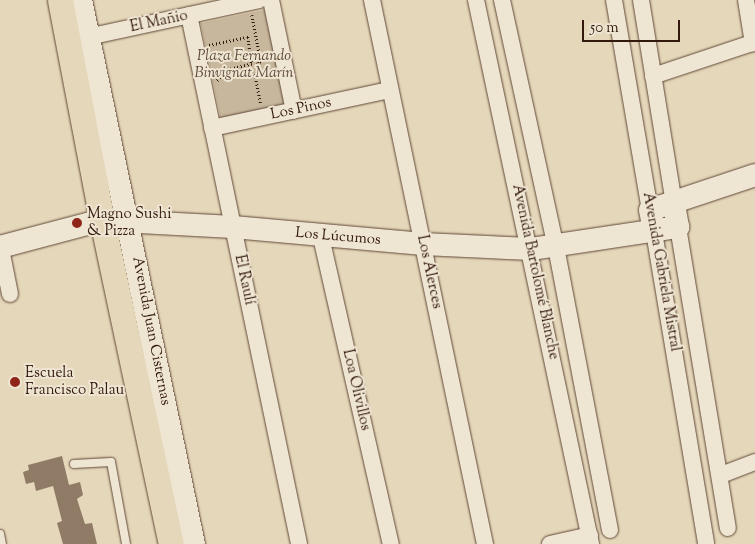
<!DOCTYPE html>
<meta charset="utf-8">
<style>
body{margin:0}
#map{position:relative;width:755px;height:544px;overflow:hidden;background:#e5d7b9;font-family:"Sorts Mill Goudy",serif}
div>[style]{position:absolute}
.green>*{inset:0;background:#c7b79c;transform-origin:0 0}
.building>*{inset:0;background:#907b66}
.path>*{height:2.5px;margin-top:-1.25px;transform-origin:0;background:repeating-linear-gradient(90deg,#33180d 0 1px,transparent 0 3.5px)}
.roads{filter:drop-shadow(0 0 1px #604838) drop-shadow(0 0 1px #604838)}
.lane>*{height:8px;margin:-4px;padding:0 4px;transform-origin:4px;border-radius:4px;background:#eee5d2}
.street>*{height:16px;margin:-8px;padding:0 8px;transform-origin:8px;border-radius:8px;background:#eee5d2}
.secondary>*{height:22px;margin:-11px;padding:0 11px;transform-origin:11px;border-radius:11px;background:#eee5d2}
.primary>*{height:25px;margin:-12.5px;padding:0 12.5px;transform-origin:12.5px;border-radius:12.5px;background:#e5d7b9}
.dots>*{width:14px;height:14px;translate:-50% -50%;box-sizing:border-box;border:2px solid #eee5d2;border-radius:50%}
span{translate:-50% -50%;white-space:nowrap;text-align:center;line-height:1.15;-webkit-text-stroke:4px #eee5d2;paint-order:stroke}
.street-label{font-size:15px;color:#33180d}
.park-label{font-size:15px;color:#5f4838;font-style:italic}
.poi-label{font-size:15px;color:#33180d}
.left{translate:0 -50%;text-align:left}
.scale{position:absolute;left:582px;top:20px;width:98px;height:22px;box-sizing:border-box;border:2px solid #33180d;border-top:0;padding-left:6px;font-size:15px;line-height:18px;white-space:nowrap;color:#33180d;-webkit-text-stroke:4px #eee5d2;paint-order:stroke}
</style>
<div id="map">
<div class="green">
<div style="left:268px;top:9px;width:98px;height:69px;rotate:78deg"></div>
</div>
<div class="building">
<div style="clip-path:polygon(62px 456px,69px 485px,80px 482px,83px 495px,77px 499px,85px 524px,92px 523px,97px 544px,63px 544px,57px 523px,62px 521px,53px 486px,36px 491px,34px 482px,26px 484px,23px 472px,29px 470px,28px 465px)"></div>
</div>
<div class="path">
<div style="left:252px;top:15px;width:48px;rotate:79.2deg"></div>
<div style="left:261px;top:62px;width:3px;rotate:180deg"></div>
<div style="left:258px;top:62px;width:10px;rotate:79deg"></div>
<div style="left:260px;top:72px;width:5px;rotate:158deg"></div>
<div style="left:255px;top:74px;width:31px;rotate:79deg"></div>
<div style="left:209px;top:45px;width:40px;rotate:-12deg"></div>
<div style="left:248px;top:37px;width:27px;rotate:82deg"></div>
<div style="left:252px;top:64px;width:25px;rotate:166deg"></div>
<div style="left:228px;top:70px;width:16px;rotate:135deg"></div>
</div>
<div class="roads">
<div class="lane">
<div style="left:74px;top:464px;width:37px;rotate:-3deg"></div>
<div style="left:111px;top:462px;width:83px;rotate:79.6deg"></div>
<div style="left:0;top:534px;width:10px;rotate:79deg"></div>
</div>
<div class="street">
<div style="left:271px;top:0;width:113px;rotate:78.3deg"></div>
<div style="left:372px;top:0;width:556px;rotate:78.27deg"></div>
<div style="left:476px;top:0;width:556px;rotate:78.06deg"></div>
<div style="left:502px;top:0;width:253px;rotate:77.7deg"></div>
<div style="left:556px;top:247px;width:288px;rotate:79.2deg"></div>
<div style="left:614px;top:0;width:213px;rotate:80.3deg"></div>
<div style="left:641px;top:0;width:207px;rotate:80.8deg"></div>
<div style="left:746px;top:0;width:44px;rotate:80.8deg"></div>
<div style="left:189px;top:15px;width:540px;rotate:78.25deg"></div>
<div style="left:88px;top:37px;width:175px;rotate:-12.2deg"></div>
<div style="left:653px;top:76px;width:108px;rotate:-18.4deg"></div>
<div style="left:212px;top:128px;width:181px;rotate:-12.1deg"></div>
<div style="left:678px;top:227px;width:305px;rotate:80.6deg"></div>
<div style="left:654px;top:232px;width:316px;rotate:80.5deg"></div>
<div style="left:321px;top:237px;width:315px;rotate:77.2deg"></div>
<div style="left:0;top:244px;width:51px;rotate:78.7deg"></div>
<div style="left:721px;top:475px;width:36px;rotate:-21deg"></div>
<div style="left:550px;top:544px;width:41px;rotate:-12.7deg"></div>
</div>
<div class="secondary">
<div style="left:81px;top:0;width:556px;rotate:78.27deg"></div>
<div style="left:654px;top:232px;width:22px;rotate:-100deg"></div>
<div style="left:650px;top:210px;width:111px;rotate:-18.4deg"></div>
<div style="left:0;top:247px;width:106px;rotate:-14.8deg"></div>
<div style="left:102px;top:220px;width:131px;rotate:3.1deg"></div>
<div style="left:233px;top:227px;width:191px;rotate:5.1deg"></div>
<div style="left:423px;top:244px;width:108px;rotate:2.7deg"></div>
<div style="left:531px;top:249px;width:149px;rotate:-8.5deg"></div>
<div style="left:678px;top:227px;width:23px;rotate:-100deg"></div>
</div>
<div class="primary">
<div style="left:60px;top:0;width:224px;rotate:79.2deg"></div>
<div style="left:102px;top:220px;width:331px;rotate:78deg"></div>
</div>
</div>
<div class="dots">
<div style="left:77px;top:223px;background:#8f2418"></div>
<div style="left:15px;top:382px;background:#8f2418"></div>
</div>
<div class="street-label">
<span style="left:159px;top:22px;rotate:-12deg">El Mañio</span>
<span style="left:301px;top:109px;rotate:-12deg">Los Pinos</span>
<span style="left:338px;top:237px;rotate:5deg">Los Lúcumos</span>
<span style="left:429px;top:272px;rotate:78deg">Los Alerces</span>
<span style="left:535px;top:272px;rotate:78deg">Avenida Bartolomé Blanche</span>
<span style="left:661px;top:272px;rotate:80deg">Avenida Gabriela Mistral</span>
<span style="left:244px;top:280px;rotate:78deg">El Raulí</span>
<span style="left:151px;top:331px;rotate:79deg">Avenida Juan Cisternas</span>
<span style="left:356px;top:390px;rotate:77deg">Loa Olivillos</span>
</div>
<div class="park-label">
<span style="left:244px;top:65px">Plaza Fernando<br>Binvignat Marín</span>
</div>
<div class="poi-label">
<span class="left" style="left:87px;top:223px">Magno Sushi<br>&amp; Pizza</span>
<span class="left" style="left:25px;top:382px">Escuela<br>Francisco Palau</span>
</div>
<div class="scale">50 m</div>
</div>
